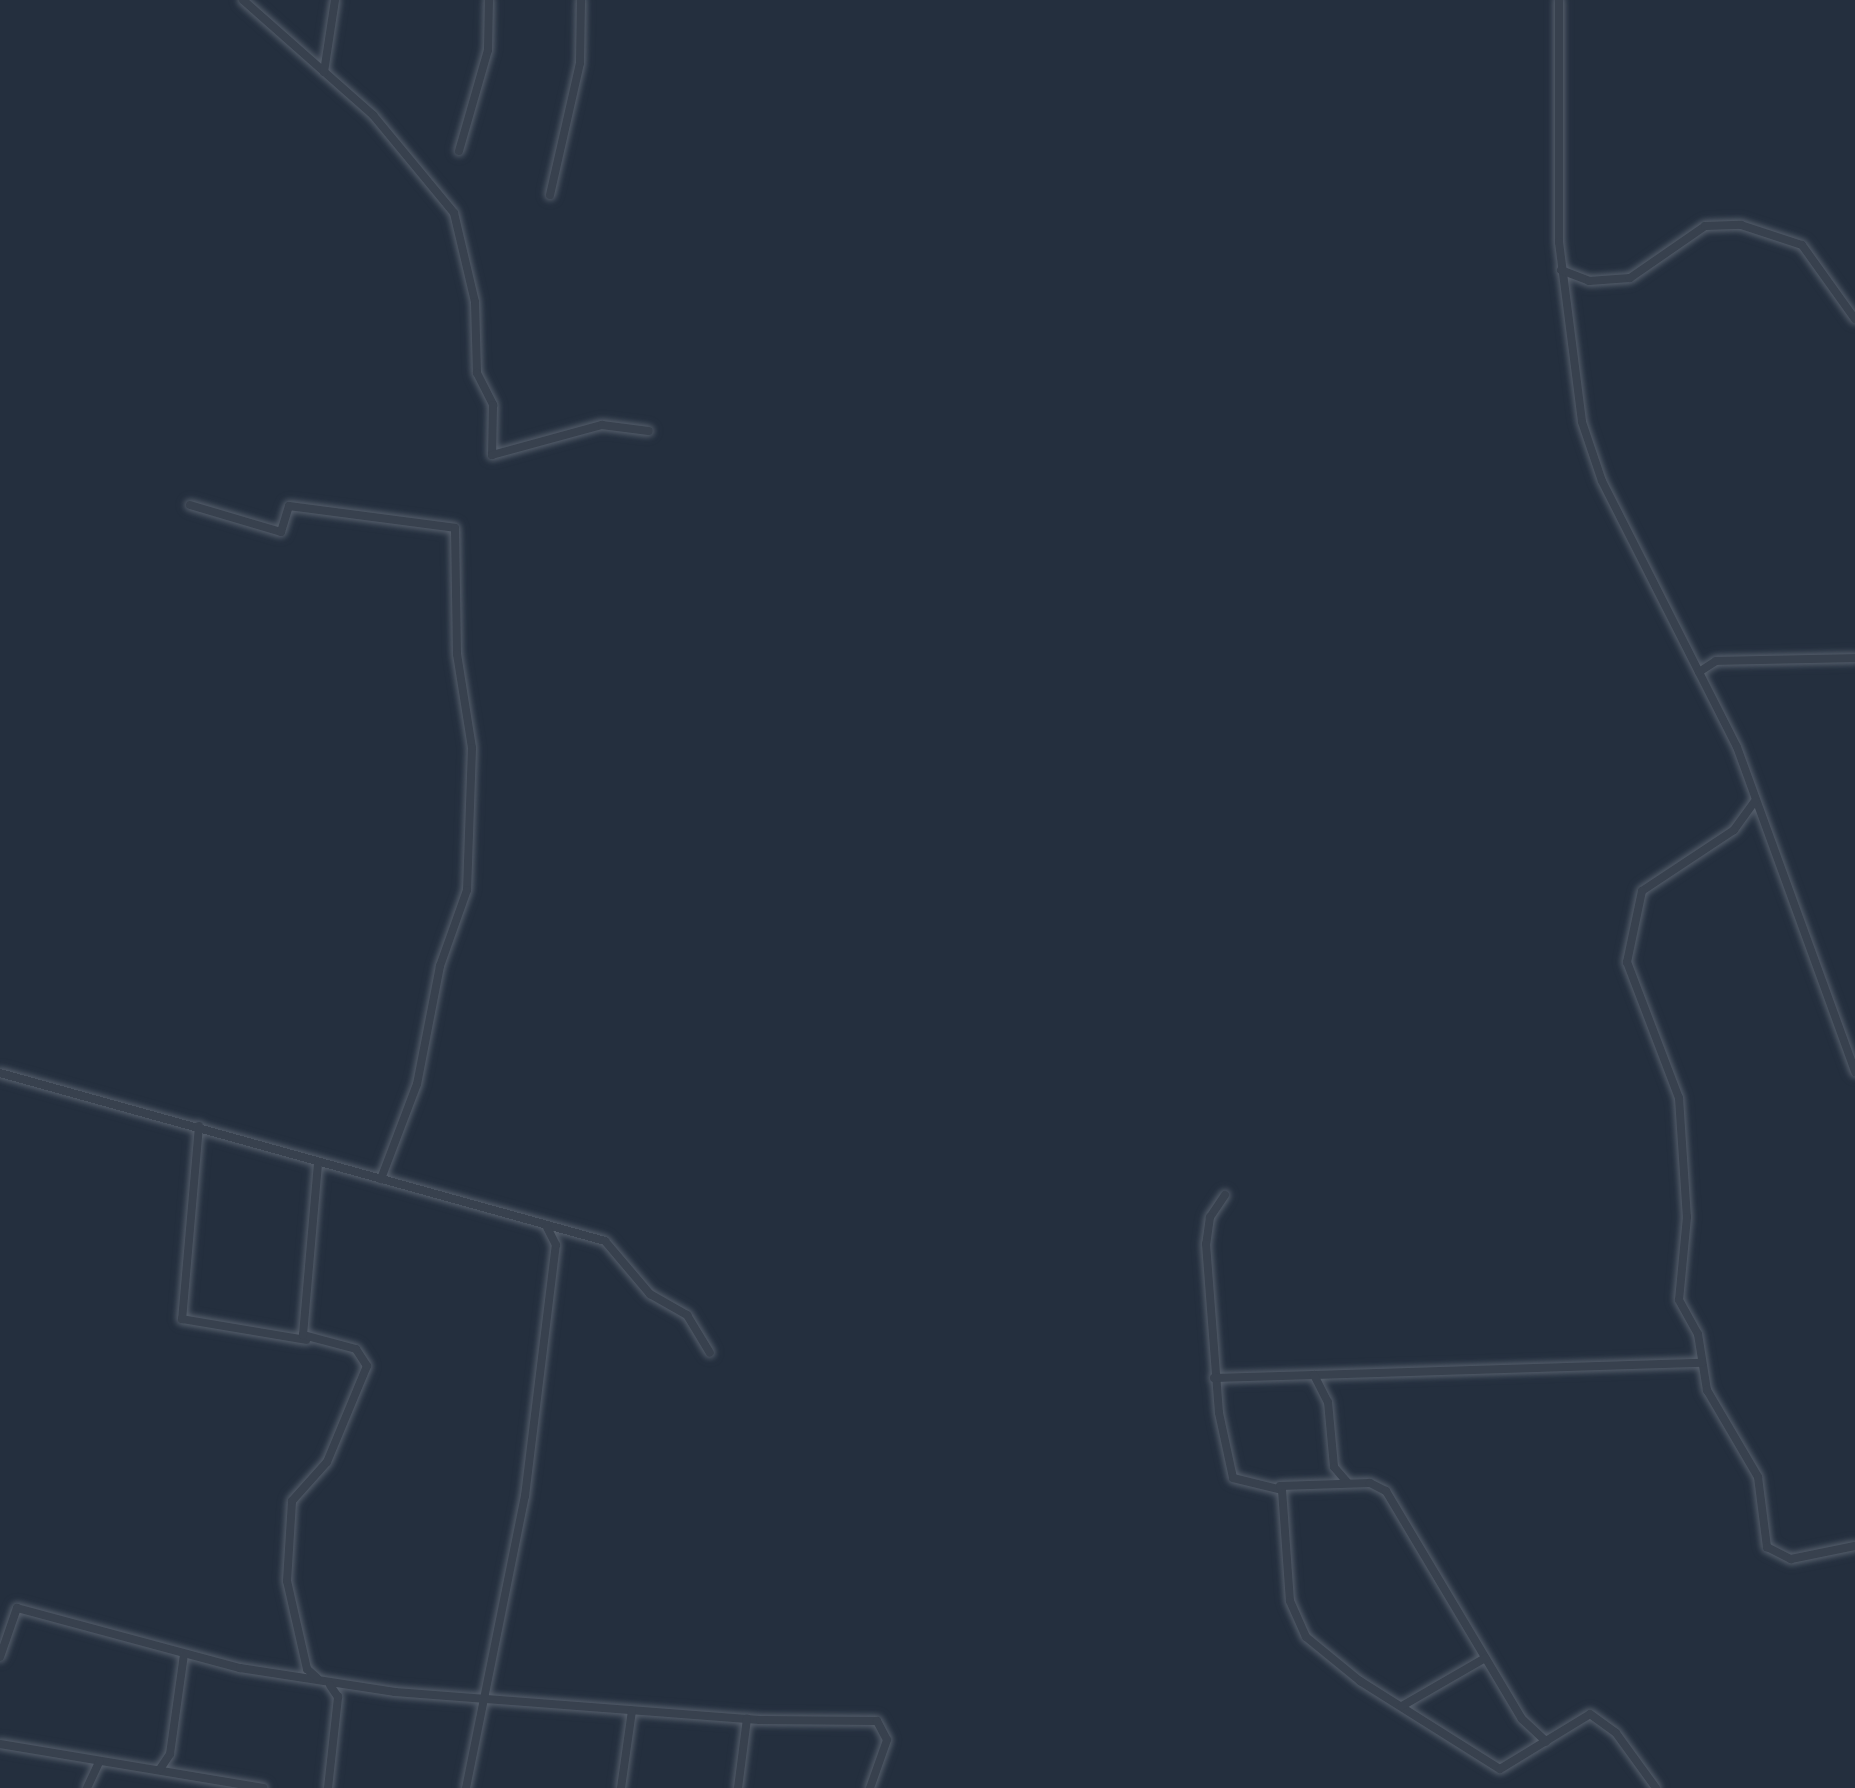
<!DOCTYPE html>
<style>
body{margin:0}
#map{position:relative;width:1855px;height:1788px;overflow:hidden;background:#242f3e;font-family:Cabin,sans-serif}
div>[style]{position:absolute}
.roads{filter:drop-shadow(0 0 3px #565f6c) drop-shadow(0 0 3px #565f6c)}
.street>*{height:8px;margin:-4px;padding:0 4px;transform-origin:4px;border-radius:4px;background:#38414e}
span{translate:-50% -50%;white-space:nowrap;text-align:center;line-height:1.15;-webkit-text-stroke:9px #1d2633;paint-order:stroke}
</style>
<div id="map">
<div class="roads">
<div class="street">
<div style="left:243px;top:0;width:174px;rotate:41.5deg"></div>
<div style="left:373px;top:115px;width:127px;rotate:50.4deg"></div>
<div style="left:454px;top:213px;width:91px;rotate:76.7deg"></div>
<div style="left:475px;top:302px;width:71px;rotate:88.4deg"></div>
<div style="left:477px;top:373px;width:36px;rotate:63deg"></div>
<div style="left:493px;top:405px;width:50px;rotate:91.1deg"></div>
<div style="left:492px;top:455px;width:114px;rotate:-15.3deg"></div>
<div style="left:602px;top:425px;width:47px;rotate:7.3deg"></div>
<div style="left:1559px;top:0;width:242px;rotate:90deg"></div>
<div style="left:1559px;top:242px;width:181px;rotate:82.7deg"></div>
<div style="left:1582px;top:422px;width:62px;rotate:71.3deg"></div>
<div style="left:1602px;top:481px;width:298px;rotate:63.1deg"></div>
<div style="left:1737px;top:747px;width:346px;rotate:70deg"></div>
<div style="left:324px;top:72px;width:73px;rotate:-81.3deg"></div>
<div style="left:459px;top:151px;width:105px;rotate:-74deg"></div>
<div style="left:488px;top:50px;width:50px;rotate:-88.9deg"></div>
<div style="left:550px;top:195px;width:135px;rotate:-77.2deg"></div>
<div style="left:580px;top:63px;width:63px;rotate:-89.1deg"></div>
<div style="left:1561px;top:270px;width:30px;rotate:21deg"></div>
<div style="left:1589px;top:281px;width:41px;rotate:-4.2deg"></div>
<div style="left:1630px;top:278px;width:91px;rotate:-34.7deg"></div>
<div style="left:1705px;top:226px;width:36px;rotate:-2deg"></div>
<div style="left:1741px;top:225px;width:64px;rotate:18.2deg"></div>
<div style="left:1802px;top:245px;width:91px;rotate:54.4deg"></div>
<div style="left:190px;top:505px;width:95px;rotate:16.5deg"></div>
<div style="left:281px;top:532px;width:27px;rotate:-73deg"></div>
<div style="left:289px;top:506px;width:167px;rotate:7.5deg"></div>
<div style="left:455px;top:528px;width:126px;rotate:89.1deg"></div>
<div style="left:457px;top:654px;width:95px;rotate:80.9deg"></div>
<div style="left:472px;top:748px;width:142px;rotate:92deg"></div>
<div style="left:467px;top:890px;width:81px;rotate:109.6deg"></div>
<div style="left:440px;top:966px;width:120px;rotate:101deg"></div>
<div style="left:417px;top:1084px;width:102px;rotate:110.8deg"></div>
<div style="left:1699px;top:672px;width:20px;rotate:-33deg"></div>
<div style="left:1716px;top:661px;width:139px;rotate:-1.2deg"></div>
<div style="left:1755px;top:801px;width:36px;rotate:126deg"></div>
<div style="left:1734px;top:830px;width:110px;rotate:146.5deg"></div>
<div style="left:1642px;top:891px;width:73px;rotate:101.9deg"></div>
<div style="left:1627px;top:962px;width:146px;rotate:69.1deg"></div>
<div style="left:1679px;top:1098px;width:119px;rotate:86.2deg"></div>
<div style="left:1687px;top:1217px;width:83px;rotate:95.5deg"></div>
<div style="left:1679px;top:1300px;width:39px;rotate:61deg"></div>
<div style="left:1698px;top:1334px;width:57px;rotate:80.9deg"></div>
<div style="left:1707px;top:1390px;width:101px;rotate:59.6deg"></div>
<div style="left:1758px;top:1477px;width:71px;rotate:82.7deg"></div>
<div style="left:1767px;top:1547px;width:27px;rotate:27deg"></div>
<div style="left:1791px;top:1559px;width:65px;rotate:-11.5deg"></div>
<div style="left:0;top:1073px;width:628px;rotate:15.52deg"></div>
<div style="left:605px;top:1241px;width:70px;rotate:49.7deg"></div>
<div style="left:650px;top:1294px;width:43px;rotate:29.6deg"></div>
<div style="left:687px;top:1315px;width:44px;rotate:58.8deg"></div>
<div style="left:199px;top:1126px;width:194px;rotate:95deg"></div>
<div style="left:182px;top:1319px;width:126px;rotate:9.6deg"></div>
<div style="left:1225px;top:1195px;width:27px;rotate:124deg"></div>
<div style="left:1210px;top:1217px;width:27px;rotate:98deg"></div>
<div style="left:1206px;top:1244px;width:169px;rotate:85.6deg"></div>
<div style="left:1219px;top:1413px;width:66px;rotate:77.8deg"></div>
<div style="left:1233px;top:1478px;width:50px;rotate:13.8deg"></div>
<div style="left:1282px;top:1490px;width:111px;rotate:85.9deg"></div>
<div style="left:1290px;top:1601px;width:39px;rotate:66deg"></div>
<div style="left:1306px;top:1637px;width:70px;rotate:39.2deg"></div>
<div style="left:1360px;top:1681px;width:165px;rotate:32.2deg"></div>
<div style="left:1500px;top:1769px;width:105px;rotate:-31.4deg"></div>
<div style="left:1590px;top:1714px;width:32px;rotate:36deg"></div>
<div style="left:1616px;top:1733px;width:68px;rotate:54deg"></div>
<div style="left:1314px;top:1375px;width:388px;rotate:-1.8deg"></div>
<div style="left:1214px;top:1378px;width:100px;rotate:-1.7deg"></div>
<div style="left:1314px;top:1375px;width:30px;rotate:63deg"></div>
<div style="left:1328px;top:1402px;width:65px;rotate:84.7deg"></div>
<div style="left:1334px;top:1467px;width:21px;rotate:49deg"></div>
<div style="left:1280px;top:1486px;width:90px;rotate:-1.9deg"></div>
<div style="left:1370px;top:1483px;width:18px;rotate:27deg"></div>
<div style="left:1386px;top:1491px;width:265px;rotate:59.2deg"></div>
<div style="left:1522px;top:1719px;width:33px;rotate:43deg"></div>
<div style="left:0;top:1657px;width:52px;rotate:-70.9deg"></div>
<div style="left:17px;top:1608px;width:231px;rotate:15.1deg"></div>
<div style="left:240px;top:1668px;width:157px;rotate:8.8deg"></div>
<div style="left:395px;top:1692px;width:366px;rotate:4.4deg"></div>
<div style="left:760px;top:1720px;width:117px;rotate:0.5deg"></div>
<div style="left:877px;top:1721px;width:21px;rotate:62deg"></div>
<div style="left:887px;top:1740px;width:51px;rotate:109.5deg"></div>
<div style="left:317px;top:1678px;width:13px;rotate:-138deg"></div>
<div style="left:307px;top:1669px;width:90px;rotate:-102.8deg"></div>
<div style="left:287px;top:1581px;width:80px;rotate:-86.4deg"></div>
<div style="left:292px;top:1501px;width:52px;rotate:-48.1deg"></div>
<div style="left:327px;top:1462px;width:104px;rotate:-67.4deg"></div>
<div style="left:367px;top:1366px;width:20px;rotate:-123deg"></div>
<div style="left:356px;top:1349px;width:55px;rotate:-165.2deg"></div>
<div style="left:303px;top:1335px;width:172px;rotate:-85deg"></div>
<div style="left:1402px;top:1706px;width:96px;rotate:-30deg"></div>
<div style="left:0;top:1744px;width:267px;rotate:9.5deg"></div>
<div style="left:160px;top:1769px;width:18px;rotate:-56deg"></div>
<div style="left:170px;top:1754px;width:101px;rotate:-82deg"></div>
<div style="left:87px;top:1788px;width:29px;rotate:-65deg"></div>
<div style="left:328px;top:1788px;width:92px;rotate:-83.7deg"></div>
<div style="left:338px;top:1697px;width:14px;rotate:-124deg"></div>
<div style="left:466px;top:1788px;width:298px;rotate:-78.6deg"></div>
<div style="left:525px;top:1496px;width:253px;rotate:-83deg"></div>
<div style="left:556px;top:1245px;width:20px;rotate:-117deg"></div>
<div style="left:621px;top:1788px;width:78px;rotate:-81.9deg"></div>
<div style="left:738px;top:1788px;width:70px;rotate:-82.6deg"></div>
</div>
</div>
</div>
